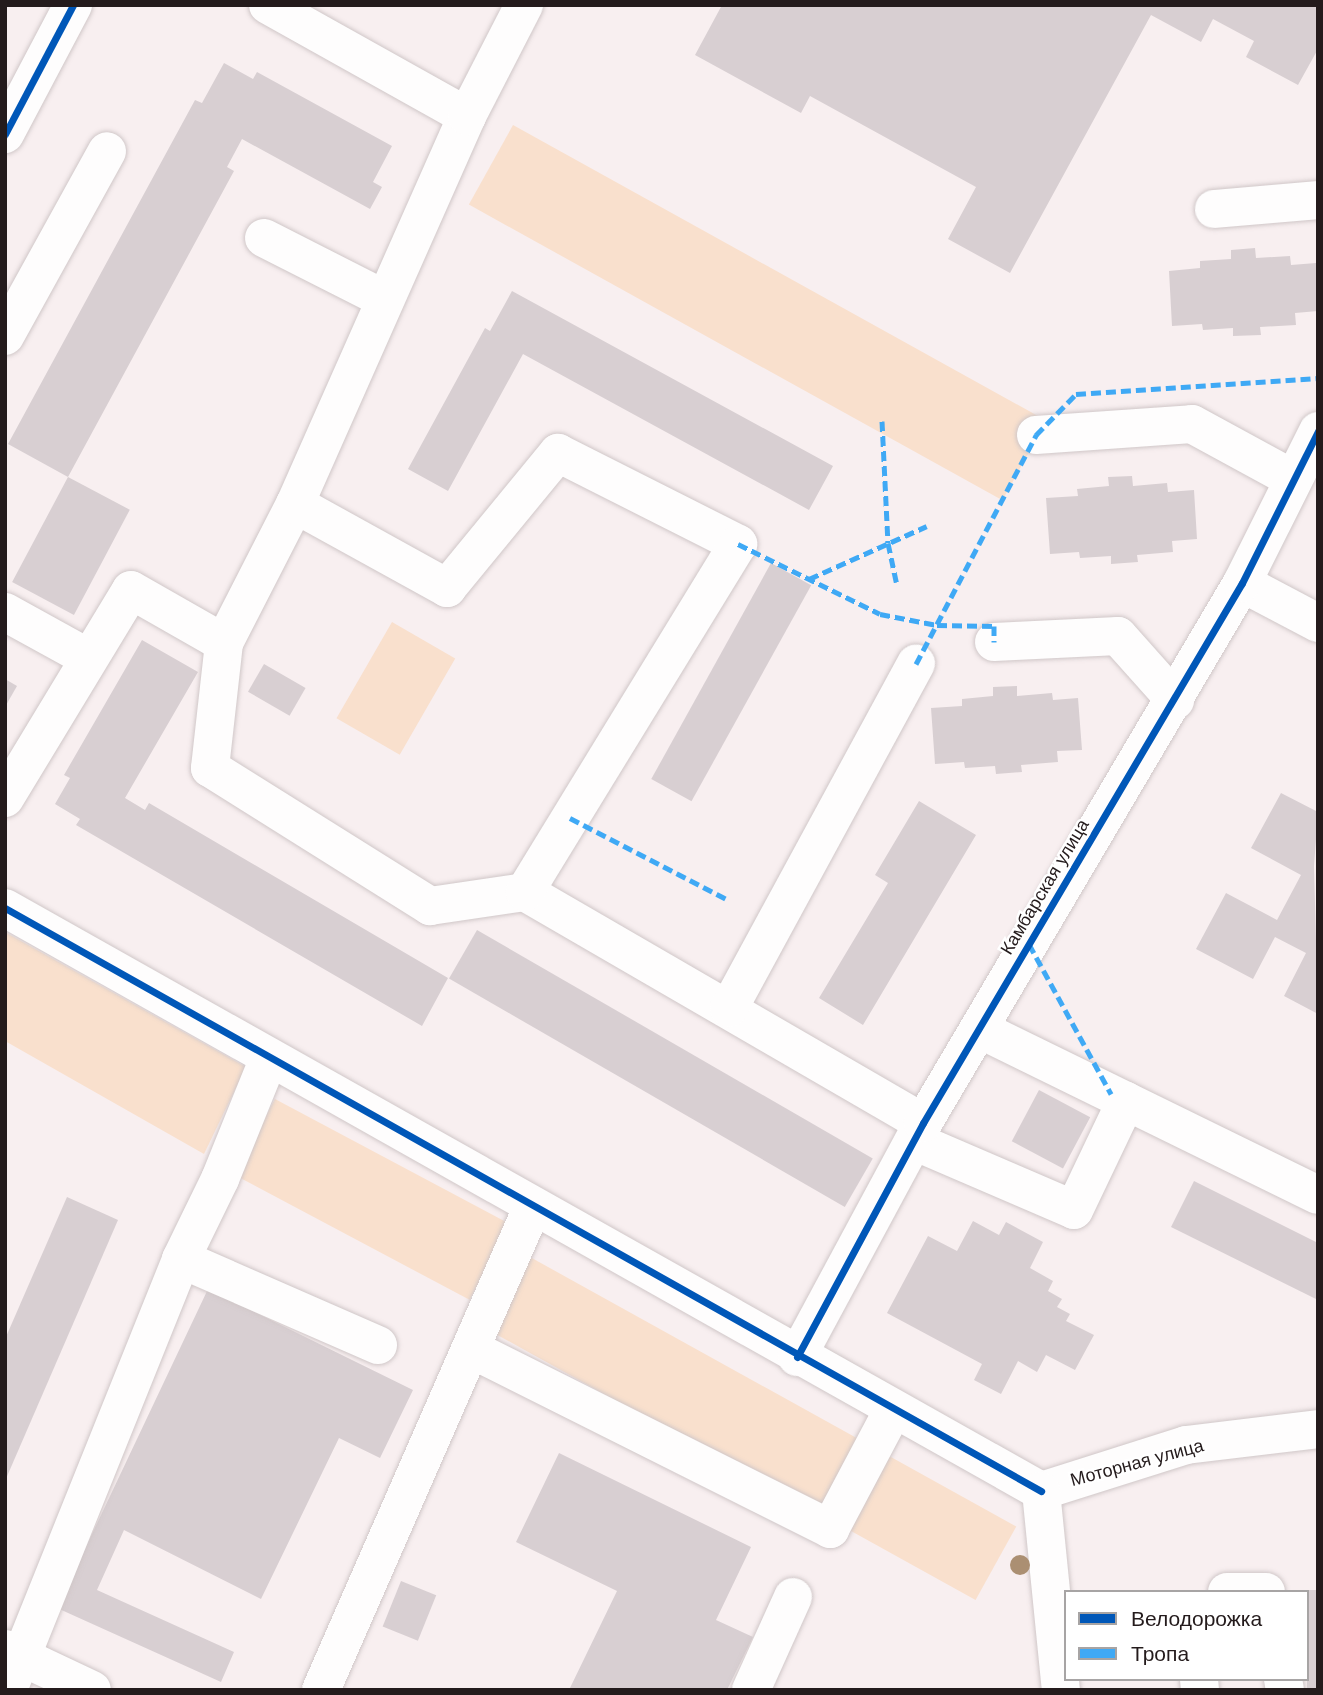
<!DOCTYPE html>
<meta charset="utf-8">
<style>
body{margin:0}
#map{position:relative;width:1323px;height:1695px;overflow:hidden;background:#f8eff0;font-family:Helvetica,sans-serif}
div>[style]{position:absolute}
.green>*{inset:0;background:#f9e0cd;transform-origin:0 0}
.building>*{inset:0;background:#d8cfd2;transform-origin:0 0}
.roads{filter:drop-shadow(0 0 2px #d0c7c8) drop-shadow(0 0 2px #d0c7c8)}
.minor>*{height:38px;margin:-19px;padding:0 19px;transform-origin:19px;border-radius:19px;background:#fefdfd}
.quiet>*{height:5px;margin-top:-2.5px;transform-origin:0;background:repeating-linear-gradient(90deg,#3fa9f5 0 10px,transparent 0 15px)}
.cycleway>*{height:7px;margin:-3.5px;padding:0 3.5px;transform-origin:3.5px;border-radius:3.5px;background:#0057b8}
.trees>*{width:20px;height:20px;margin:-10px;border-radius:50%;background:#ab8f72}
span{translate:-50% -50%;white-space:nowrap;text-align:center;line-height:1.15;-webkit-text-stroke:5px #fff;paint-order:stroke}
.street-label{font-size:18px;color:#241b1c}
.frame{position:absolute;inset:0;border:7px solid #241b1c;pointer-events:none}
.legend{position:absolute;left:1064px;top:1590px;width:245px;height:91px;box-sizing:border-box;background:#fff;border:2px solid #a7a4a4;margin:0;padding:9px 12px;list-style:none;font-size:21px;color:#241b1c}
.legend li{display:flex;align-items:center;gap:14px;height:35px}
.legend b{width:35px;border:2px solid #a7a4a4}
</style>
<div id="map">
<div class="green">
<div style="left:513px;top:125px;width:610px;height:91px;rotate:29deg"></div>
<div style="left:392px;top:622px;width:73px;height:111px;rotate:30deg"></div>
<div style="clip-path:polygon(5px 932px,246px 1067px,204px 1154px,5px 1041px)"></div>
<div style="left:275px;top:1099px;width:266px;height:86px;rotate:28deg"></div>
<div style="left:530px;top:1257px;width:556px;height:84px;rotate:29deg"></div>
</div>
<div class="building">
<div style="clip-path:polygon(722px 5px,1318px 5px,1318px 49px,1298px 85px,1246px 57px,1254px 41px,1213px 19px,1201px 42px,1151px 15px,1010px 273px,948px 239px,976px 187px,810px 96px,801px 113px,695px 55px)"></div>
<div style="clip-path:polygon(224px 63px,253px 79px,257px 72px,392px 146px,373px 182px,382px 187px,370px 209px,242px 139px,227px 167px,234px 171px,68px 477px,8px 444px,195px 100px,202px 103px)"></div>
<div style="clip-path:polygon(1255px 248px,1256px 258px,1290px 256px,1291px 265px,1316px 263px,1318px 311px,1295px 313px,1296px 325px,1260px 327px,1261px 335px,1233px 336px,1233px 328px,1203px 330px,1202px 324px,1172px 326px,1169px 271px,1200px 268px,1200px 261px,1231px 259px,1231px 250px)"></div>
<div style="clip-path:polygon(512px 291px,833px 466px,809px 510px,523px 354px,448px 491px,408px 469px,485px 328px,490px 331px)"></div>
<div style="clip-path:polygon(1132px 476px,1133px 486px,1167px 483px,1168px 492px,1194px 490px,1197px 539px,1172px 541px,1173px 552px,1137px 555px,1138px 562px,1111px 564px,1111px 556px,1080px 558px,1079px 552px,1050px 554px,1046px 498px,1078px 496px,1077px 489px,1109px 486px,1108px 477px)"></div>
<div style="left:68px;top:477px;width:70px;height:119px;rotate:28deg"></div>
<div style="left:771px;top:563px;width:46px;height:247px;rotate:29deg"></div>
<div style="clip-path:polygon(142px 640px,198px 672px,125px 798px,145px 810px,149px 803px,448px 978px,422px 1026px,76px 825px,80px 819px,55px 804px,70px 778px,64px 775px)"></div>
<div style="left:264px;top:664px;width:48px;height:32px;rotate:30deg"></div>
<div style="clip-path:polygon(5px 679px,17px 686px,5px 707px)"></div>
<div style="clip-path:polygon(1017px 686px,1017px 696px,1052px 693px,1053px 700px,1078px 698px,1082px 750px,1057px 751px,1058px 762px,1021px 765px,1022px 772px,996px 774px,995px 766px,965px 768px,964px 762px,935px 764px,931px 708px,962px 706px,962px 699px,993px 696px,993px 687px)"></div>
<div style="clip-path:polygon(1281px 793px,1318px 812px,1314px 866px,1318px 1014px,1284px 996px,1306px 953px,1275px 937px,1253px 979px,1196px 949px,1226px 893px,1277px 920px,1301px 875px,1251px 848px)"></div>
<div style="clip-path:polygon(919px 801px,976px 835px,863px 1025px,819px 998px,888px 883px,875px 875px)"></div>
<div style="left:477px;top:930px;width:457px;height:56px;rotate:30deg"></div>
<div style="left:1039px;top:1090px;width:58px;height:58px;rotate:28deg"></div>
<div style="clip-path:polygon(1194px 1181px,1318px 1243px,1318px 1300px,1171px 1227px)"></div>
<div style="clip-path:polygon(67px 1197px,118px 1220px,5px 1481px,5px 1339px)"></div>
<div style="clip-path:polygon(973px 1221px,999px 1235px,1006px 1222px,1043px 1242px,1030px 1268px,1053px 1281px,1048px 1291px,1062px 1299px,1057px 1307px,1070px 1314px,1066px 1321px,1094px 1335px,1075px 1370px,1046px 1355px,1037px 1372px,1018px 1361px,1001px 1394px,974px 1380px,982px 1364px,887px 1313px,928px 1236px,957px 1251px)"></div>
<div style="clip-path:polygon(208px 1289px,413px 1390px,380px 1458px,339px 1438px,261px 1599px,124px 1530px,97px 1590px,234px 1652px,221px 1682px,57px 1608px)"></div>
<div style="clip-path:polygon(559px 1453px,751px 1547px,716px 1620px,753px 1637px,727px 1690px,569px 1690px,617px 1591px,516px 1542px)"></div>
<div style="left:401px;top:1581px;width:38px;height:49px;rotate:22deg"></div>
<div style="left:1318px;top:1590px;width:100px;height:11px;rotate:90deg"></div>
</div>
<div class="roads">
<div class="minor">
<div style="left:268px;top:5px;width:228px;rotate:29.2deg"></div>
<div style="left:467px;top:116px;width:424px;rotate:113.9deg"></div>
<div style="left:295px;top:504px;width:156px;rotate:117.1deg"></div>
<div style="left:224px;top:643px;width:126px;rotate:96.4deg"></div>
<div style="left:210px;top:768px;width:260px;rotate:32.1deg"></div>
<div style="left:430px;top:906px;width:96px;rotate:-8.4deg"></div>
<div style="left:525px;top:892px;width:460px;rotate:30.1deg"></div>
<div style="left:467px;top:116px;width:125px;rotate:-62.8deg"></div>
<div style="left:5px;top:134px;width:146px;rotate:-62.2deg"></div>
<div style="left:1214px;top:209px;width:104px;rotate:-4.9deg"></div>
<div style="left:264px;top:238px;width:135px;rotate:26.9deg"></div>
<div style="left:5px;top:336px;width:211px;rotate:-61.1deg"></div>
<div style="left:1036px;top:435px;width:156px;rotate:-4deg"></div>
<div style="left:1192px;top:424px;width:115px;rotate:28.6deg"></div>
<div style="left:295px;top:504px;width:174px;rotate:28.9deg"></div>
<div style="left:447px;top:588px;width:175px;rotate:-50.6deg"></div>
<div style="left:558px;top:453px;width:202px;rotate:26.8deg"></div>
<div style="left:738px;top:544px;width:408px;rotate:121.5deg"></div>
<div style="left:1242px;top:583px;width:86px;rotate:27.8deg"></div>
<div style="left:5px;top:612px;width:94px;rotate:28.8deg"></div>
<div style="left:994px;top:642px;width:124px;rotate:-2.8deg"></div>
<div style="left:1118px;top:636px;width:86px;rotate:48.3deg"></div>
<div style="left:5px;top:798px;width:243px;rotate:-58.8deg"></div>
<div style="left:131px;top:590px;width:107px;rotate:29.7deg"></div>
<div style="left:5px;top:908px;width:1189px;rotate:29.37deg"></div>
<div style="left:729px;top:1008px;width:392px;rotate:-61.5deg"></div>
<div style="left:979px;top:1029px;width:377px;rotate:26.1deg"></div>
<div style="left:914px;top:1141px;width:174px;rotate:23.3deg"></div>
<div style="left:1074px;top:1210px;width:121px;rotate:-64.5deg"></div>
<div style="left:181px;top:1259px;width:215px;rotate:23.6deg"></div>
<div style="left:471px;top:1349px;width:402px;rotate:26.6deg"></div>
<div style="left:830px;top:1529px;width:135px;rotate:-62.1deg"></div>
<div style="left:797px;top:1357px;width:266px;rotate:-61.7deg"></div>
<div style="left:923px;top:1123px;width:627px;rotate:-59.43deg"></div>
<div style="left:1242px;top:583px;width:170px;rotate:-63.4deg"></div>
<div style="left:1041px;top:1491px;width:152px;rotate:-17.6deg"></div>
<div style="left:1186px;top:1445px;width:133px;rotate:-6.9deg"></div>
<div style="left:1041px;top:1491px;width:200px;rotate:84.3deg"></div>
<div style="left:1227px;top:1592px;width:39px"></div>
<div style="left:5px;top:1649px;width:96px;rotate:25.2deg"></div>
<div style="left:1199px;top:1679px;width:11px;rotate:85deg"></div>
<div style="left:1283px;top:1679px;width:11px;rotate:80deg"></div>
<div style="left:8px;top:1690px;width:464px;rotate:-68.1deg"></div>
<div style="left:181px;top:1259px;width:89px;rotate:-64deg"></div>
<div style="left:220px;top:1179px;width:131px;rotate:-68deg"></div>
<div style="left:321px;top:1690px;width:526px;rotate:-66.36deg"></div>
<div style="left:751px;top:1690px;width:102px;rotate:-65.7deg"></div>
</div>
</div>
<div class="quiet">
<div style="left:882px;top:421px;width:122px;rotate:87.2deg"></div>
<div style="left:888px;top:543px;width:40px;rotate:78deg"></div>
<div style="left:738px;top:544px;width:158px;rotate:26.2deg"></div>
<div style="left:880px;top:614px;width:58px;rotate:10.9deg"></div>
<div style="left:937px;top:625px;width:57px;rotate:1deg"></div>
<div style="left:994px;top:626px;width:16px;rotate:90deg"></div>
<div style="left:809px;top:579px;width:129px;rotate:-24.2deg"></div>
<div style="left:916px;top:664px;width:259px;rotate:-62.3deg"></div>
<div style="left:1036px;top:435px;width:57px;rotate:-45.7deg"></div>
<div style="left:1076px;top:394px;width:243px;rotate:-3.8deg"></div>
<div style="left:570px;top:818px;width:180px;rotate:27.4deg"></div>
<div style="left:1029px;top:944px;width:171px;rotate:61.3deg"></div>
</div>
<div class="cycleway">
<div style="left:5px;top:134px;width:146px;rotate:-62.2deg"></div>
<div style="left:5px;top:908px;width:1189px;rotate:29.37deg"></div>
<div style="left:797px;top:1357px;width:266px;rotate:-61.7deg"></div>
<div style="left:923px;top:1123px;width:627px;rotate:-59.43deg"></div>
<div style="left:1242px;top:583px;width:170px;rotate:-63.4deg"></div>
</div>
<div class="trees">
<div style="left:1020px;top:1565px"></div>
</div>
<div class="street-label">
<span style="left:1045px;top:887px;rotate:-59deg">Камбарская улица</span>
<span style="left:1137px;top:1463px;rotate:-15deg">Моторная улица</span>
</div>
<div class="frame"></div>
<ul class="legend">
<li><b style="height:9px;background:#0057b8"></b>Велодорожка</li>
<li><b style="height:9px;background:#3fa9f5"></b>Тропа</li>
</ul>
</div>
